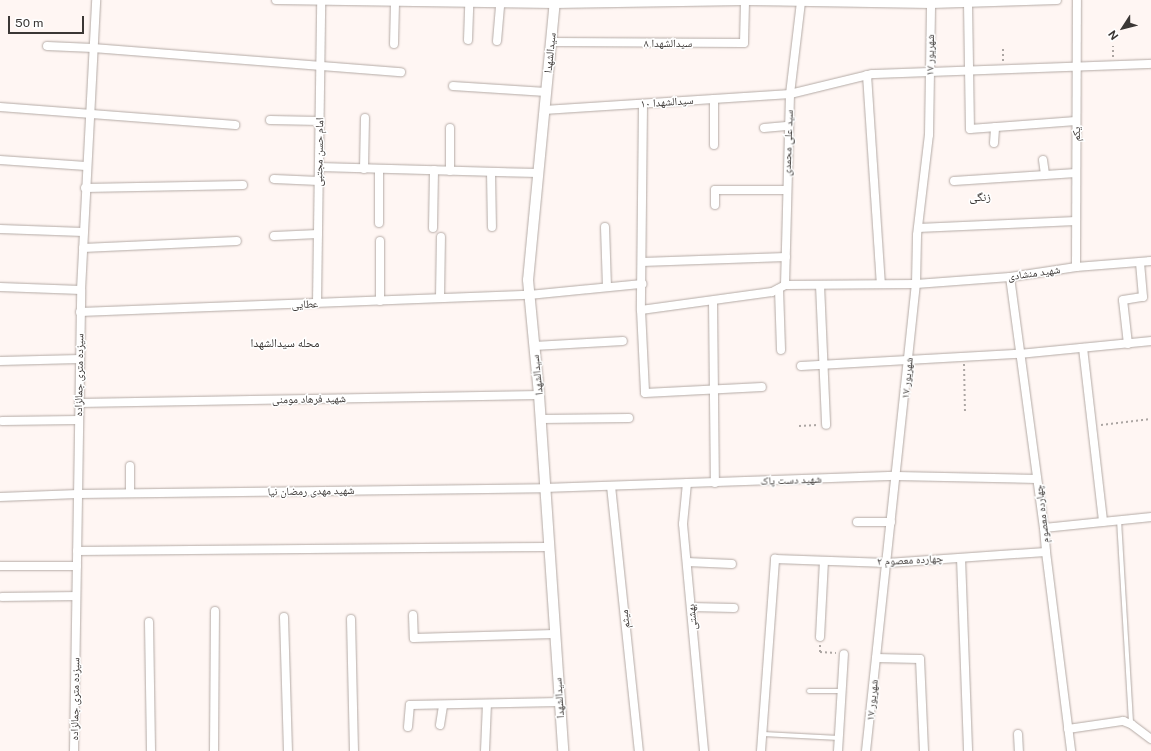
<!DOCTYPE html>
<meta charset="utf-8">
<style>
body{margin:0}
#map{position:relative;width:1151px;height:751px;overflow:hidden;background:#fff6f3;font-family:"Public Sans","Noto Naskh Arabic",sans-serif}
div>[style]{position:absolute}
.path>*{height:2px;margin-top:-1px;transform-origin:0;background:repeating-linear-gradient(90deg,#aca6a3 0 2px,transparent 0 5px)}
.roads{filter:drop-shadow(0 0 1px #b4aaa5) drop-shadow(0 0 1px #b4aaa5)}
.service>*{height:4px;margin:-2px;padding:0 2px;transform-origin:2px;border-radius:2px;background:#fff}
.minor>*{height:8px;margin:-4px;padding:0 4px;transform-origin:4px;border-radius:4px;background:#fff}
.tertiary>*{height:10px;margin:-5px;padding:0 5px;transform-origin:5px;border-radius:5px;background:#fff}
span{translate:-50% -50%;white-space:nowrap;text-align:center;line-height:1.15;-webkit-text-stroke:3px #fff;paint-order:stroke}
.street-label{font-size:11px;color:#3b3735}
.neighbourhood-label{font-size:12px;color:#3b3735}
.north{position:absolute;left:1103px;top:8px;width:40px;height:40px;-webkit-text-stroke:3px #fff;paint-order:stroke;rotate:234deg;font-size:11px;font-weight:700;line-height:16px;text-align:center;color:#3b3735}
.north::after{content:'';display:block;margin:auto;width:14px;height:18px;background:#3b3735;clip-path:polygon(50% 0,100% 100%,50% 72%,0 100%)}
.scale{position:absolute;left:8px;top:16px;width:76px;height:18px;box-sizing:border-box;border:2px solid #3b3735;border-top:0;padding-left:5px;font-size:12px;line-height:14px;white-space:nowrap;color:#3b3735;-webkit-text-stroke:3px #fff;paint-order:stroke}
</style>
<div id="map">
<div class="path">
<div style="left:1003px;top:49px;width:13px;rotate:90deg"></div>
<div style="left:1113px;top:57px;width:11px;rotate:-90deg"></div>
<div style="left:964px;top:364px;width:47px;rotate:88.8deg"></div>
<div style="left:1101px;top:425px;width:50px;rotate:-6.8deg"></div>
<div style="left:799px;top:426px;width:19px;rotate:-3deg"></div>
<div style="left:820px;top:645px;width:7px;rotate:90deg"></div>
<div style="left:820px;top:652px;width:16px;rotate:4deg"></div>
</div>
<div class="roads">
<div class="service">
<div style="left:1119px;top:520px;width:204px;rotate:86.6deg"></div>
<div style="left:809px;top:691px;width:33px"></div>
<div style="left:763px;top:734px;width:76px;rotate:3deg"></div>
</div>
<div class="minor">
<div style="left:276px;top:0;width:278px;rotate:0.8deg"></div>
<div style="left:554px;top:4px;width:191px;rotate:-0.9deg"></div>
<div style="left:745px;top:1px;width:186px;rotate:0.9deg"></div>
<div style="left:931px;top:4px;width:126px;rotate:-1.8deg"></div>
<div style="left:968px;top:3px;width:126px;rotate:89.1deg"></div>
<div style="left:970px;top:129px;width:106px;rotate:-4.3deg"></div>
<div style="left:468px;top:40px;width:37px;rotate:-88deg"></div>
<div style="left:497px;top:41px;width:37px;rotate:-85deg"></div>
<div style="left:551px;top:42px;width:193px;rotate:0.3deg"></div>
<div style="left:744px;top:43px;width:42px;rotate:-88.6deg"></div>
<div style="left:394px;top:44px;width:41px;rotate:-88.6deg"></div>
<div style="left:47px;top:46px;width:46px;rotate:2.5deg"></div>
<div style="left:93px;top:48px;width:309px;rotate:4.5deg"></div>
<div style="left:867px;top:75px;width:209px;rotate:86.2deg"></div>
<div style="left:453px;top:86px;width:93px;rotate:3.7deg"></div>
<div style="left:643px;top:104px;width:206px;rotate:90.6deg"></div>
<div style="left:641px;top:310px;width:83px;rotate:87.2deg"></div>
<div style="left:645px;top:393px;width:117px;rotate:-2.9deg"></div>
<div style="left:0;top:107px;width:236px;rotate:4.4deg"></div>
<div style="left:544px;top:110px;width:247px;rotate:-3.7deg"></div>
<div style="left:790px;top:94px;width:84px;rotate:-13.7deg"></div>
<div style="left:872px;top:74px;width:279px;rotate:-2.1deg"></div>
<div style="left:270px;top:120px;width:50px;rotate:1.1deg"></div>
<div style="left:764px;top:128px;width:25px;rotate:-5deg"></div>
<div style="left:994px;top:143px;width:16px;rotate:-86deg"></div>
<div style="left:714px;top:145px;width:46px;rotate:-90deg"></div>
<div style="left:0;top:160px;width:86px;rotate:4deg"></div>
<div style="left:1043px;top:160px;width:15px;rotate:82deg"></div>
<div style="left:319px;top:167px;width:219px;rotate:1.6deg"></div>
<div style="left:364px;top:169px;width:51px;rotate:-88.9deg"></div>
<div style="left:450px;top:171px;width:43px;rotate:-90deg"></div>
<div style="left:491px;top:172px;width:55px;rotate:89deg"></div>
<div style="left:274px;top:179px;width:45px;rotate:2.5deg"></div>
<div style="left:954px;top:181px;width:122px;rotate:-3.8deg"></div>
<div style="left:85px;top:188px;width:158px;rotate:-1.1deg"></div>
<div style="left:715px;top:205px;width:15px;rotate:-90deg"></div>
<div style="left:715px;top:190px;width:72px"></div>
<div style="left:379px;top:223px;width:54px;rotate:-90deg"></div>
<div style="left:605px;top:227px;width:60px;rotate:88.1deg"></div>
<div style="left:433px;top:228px;width:58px;rotate:-89deg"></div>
<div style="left:918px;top:228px;width:158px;rotate:-2.5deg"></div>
<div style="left:0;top:229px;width:83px;rotate:2.1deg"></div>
<div style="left:274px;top:236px;width:44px;rotate:-2.6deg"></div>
<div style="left:380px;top:241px;width:60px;rotate:90deg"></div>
<div style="left:83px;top:248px;width:154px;rotate:-2.6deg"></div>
<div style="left:642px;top:262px;width:144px;rotate:-2deg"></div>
<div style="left:1076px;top:267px;width:267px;rotate:-89.8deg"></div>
<div style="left:1010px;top:277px;width:253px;rotate:82.3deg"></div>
<div style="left:1044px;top:528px;width:24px;rotate:85deg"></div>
<div style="left:1046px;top:552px;width:201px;rotate:82.8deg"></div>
<div style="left:785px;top:285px;width:191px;rotate:-88.5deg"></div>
<div style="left:790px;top:94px;width:93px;rotate:-83.2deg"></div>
<div style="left:820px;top:285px;width:140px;rotate:87.5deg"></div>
<div style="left:0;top:287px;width:81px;rotate:2.1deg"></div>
<div style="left:779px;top:289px;width:61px;rotate:88.1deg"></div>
<div style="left:440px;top:298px;width:61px;rotate:-89.1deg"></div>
<div style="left:713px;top:301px;width:182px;rotate:89.4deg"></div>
<div style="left:317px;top:303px;width:303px;rotate:-89.2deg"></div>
<div style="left:641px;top:310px;width:132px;rotate:-7.8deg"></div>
<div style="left:772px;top:292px;width:15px;rotate:-28deg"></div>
<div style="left:785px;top:285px;width:131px;rotate:-0.4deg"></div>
<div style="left:916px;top:284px;width:94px;rotate:-4.3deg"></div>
<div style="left:1010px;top:277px;width:67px;rotate:-8.6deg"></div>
<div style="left:1076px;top:267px;width:75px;rotate:-4.6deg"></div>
<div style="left:80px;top:312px;width:449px;rotate:-2.2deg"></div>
<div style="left:529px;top:295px;width:114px;rotate:-5.6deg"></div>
<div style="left:1128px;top:344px;width:44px;rotate:-96.5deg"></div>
<div style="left:1123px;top:300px;width:20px;rotate:-9deg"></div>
<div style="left:1143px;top:297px;width:35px;rotate:-95deg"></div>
<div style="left:534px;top:346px;width:89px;rotate:-3.2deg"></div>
<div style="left:1083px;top:348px;width:175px;rotate:83.4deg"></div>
<div style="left:0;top:361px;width:80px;rotate:-1.4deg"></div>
<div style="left:801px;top:366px;width:218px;rotate:-3.2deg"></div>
<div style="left:1019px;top:354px;width:133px;rotate:-5.6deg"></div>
<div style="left:79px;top:403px;width:460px;rotate:-1deg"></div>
<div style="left:541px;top:419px;width:88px;rotate:-0.7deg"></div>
<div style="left:2px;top:421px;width:77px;rotate:-0.7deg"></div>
<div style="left:687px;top:483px;width:41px;rotate:95.6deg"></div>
<div style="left:683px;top:524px;width:228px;rotate:84.7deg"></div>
<div style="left:611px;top:486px;width:266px;rotate:84deg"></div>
<div style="left:130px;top:493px;width:27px;rotate:-90deg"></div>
<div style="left:0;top:497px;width:78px;rotate:-2.2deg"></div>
<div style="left:78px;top:494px;width:466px;rotate:-0.7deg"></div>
<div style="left:544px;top:488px;width:352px;rotate:-2deg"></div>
<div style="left:896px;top:476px;width:141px;rotate:1.2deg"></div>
<div style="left:857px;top:522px;width:34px"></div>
<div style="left:1044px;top:528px;width:108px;rotate:-5.9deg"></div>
<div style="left:77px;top:551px;width:471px;rotate:-0.5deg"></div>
<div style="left:961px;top:558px;width:193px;rotate:87.9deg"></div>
<div style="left:687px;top:562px;width:45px;rotate:2.5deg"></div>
<div style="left:0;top:566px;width:77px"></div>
<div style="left:2px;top:597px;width:74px;rotate:-0.8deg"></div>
<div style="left:691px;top:607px;width:43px;rotate:1.3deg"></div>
<div style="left:413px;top:615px;width:23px;rotate:88deg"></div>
<div style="left:414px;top:638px;width:140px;rotate:-1.6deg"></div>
<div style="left:284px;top:617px;width:134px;rotate:88.3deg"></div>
<div style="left:351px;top:619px;width:132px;rotate:88.7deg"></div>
<div style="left:149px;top:622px;width:129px;rotate:89.1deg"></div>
<div style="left:820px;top:637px;width:76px;rotate:-87deg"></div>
<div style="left:876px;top:658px;width:44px;rotate:1.3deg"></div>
<div style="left:920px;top:659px;width:92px;rotate:87.5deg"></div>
<div style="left:440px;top:725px;width:20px;rotate:-81deg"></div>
<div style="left:408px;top:727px;width:22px;rotate:-85deg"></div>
<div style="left:410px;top:705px;width:149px;rotate:-1.2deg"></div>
<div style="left:1068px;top:729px;width:56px;rotate:-8.3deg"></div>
<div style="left:1123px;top:721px;width:9px;rotate:21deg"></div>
<div style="left:1131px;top:724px;width:25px;rotate:37deg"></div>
<div style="left:1018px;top:734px;width:17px;rotate:87deg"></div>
<div style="left:74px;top:751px;width:461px;rotate:-89.1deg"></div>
<div style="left:81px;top:290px;width:290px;rotate:-87deg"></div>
<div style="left:214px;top:751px;width:140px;rotate:-89.6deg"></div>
<div style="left:485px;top:751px;width:47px;rotate:-87.6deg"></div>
<div style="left:761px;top:751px;width:193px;rotate:-85.8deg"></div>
<div style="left:775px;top:559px;width:112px;rotate:2deg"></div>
<div style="left:887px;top:563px;width:159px;rotate:-4deg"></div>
<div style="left:838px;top:751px;width:97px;rotate:-86.5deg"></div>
<div style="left:866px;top:751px;width:470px;rotate:-83.9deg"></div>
<div style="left:916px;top:284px;width:49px;rotate:-88.8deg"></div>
<div style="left:917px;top:235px;width:101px;rotate:-83.2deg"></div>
<div style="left:929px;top:135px;width:131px;rotate:-89.1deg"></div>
</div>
<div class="tertiary">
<div style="left:555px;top:0;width:281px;rotate:95.5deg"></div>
<div style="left:528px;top:280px;width:116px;rotate:84.5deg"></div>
<div style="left:539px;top:395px;width:357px;rotate:86.1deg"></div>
</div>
</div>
<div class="street-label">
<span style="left:668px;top:43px">سیدالشهدا ۸</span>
<span style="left:550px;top:53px;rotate:-84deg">سیدالشهدا</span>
<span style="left:930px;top:55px;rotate:-89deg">۱۷ شهریور</span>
<span style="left:667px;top:102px;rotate:-4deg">سیدالشهدا ۱۰</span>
<span style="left:1076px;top:134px;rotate:-90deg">یکم</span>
<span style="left:788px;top:143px;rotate:-88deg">سید علی محمدی</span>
<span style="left:319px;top:152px;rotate:-89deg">امام حسن مجتبی</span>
<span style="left:1034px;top:273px;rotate:-8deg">شهید منشادی</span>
<span style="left:305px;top:304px;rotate:-2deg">عطایی</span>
<span style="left:79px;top:375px;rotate:-89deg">سیزده متری جمالزاده</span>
<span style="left:537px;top:375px;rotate:-96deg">سیدالشهدا</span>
<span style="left:907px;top:378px;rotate:-84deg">۱۷ شهریور</span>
<span style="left:309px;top:399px;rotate:-1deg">شهید فرهاد مومنی</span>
<span style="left:791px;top:480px;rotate:-2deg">شهید دست پاک</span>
<span style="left:311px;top:491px;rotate:-1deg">شهید مهدی رمضان نیا</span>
<span style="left:1042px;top:514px;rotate:-97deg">چهارده معصوم</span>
<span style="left:910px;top:560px;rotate:-3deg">چهارده معصوم ۲</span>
<span style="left:692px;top:617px;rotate:-95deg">بهشتی</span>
<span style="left:625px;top:619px;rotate:-96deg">میثم</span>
<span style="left:559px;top:698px;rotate:-94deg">سیدالشهدا</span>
<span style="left:75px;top:699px;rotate:-89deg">سیزده متری جمالزاده</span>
<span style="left:872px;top:700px;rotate:-84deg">۱۷ شهریور</span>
</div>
<div class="neighbourhood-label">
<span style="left:980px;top:198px">زنگی</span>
<span style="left:285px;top:344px">محله سیدالشهدا</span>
</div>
<div class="north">N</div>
<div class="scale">50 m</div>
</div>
